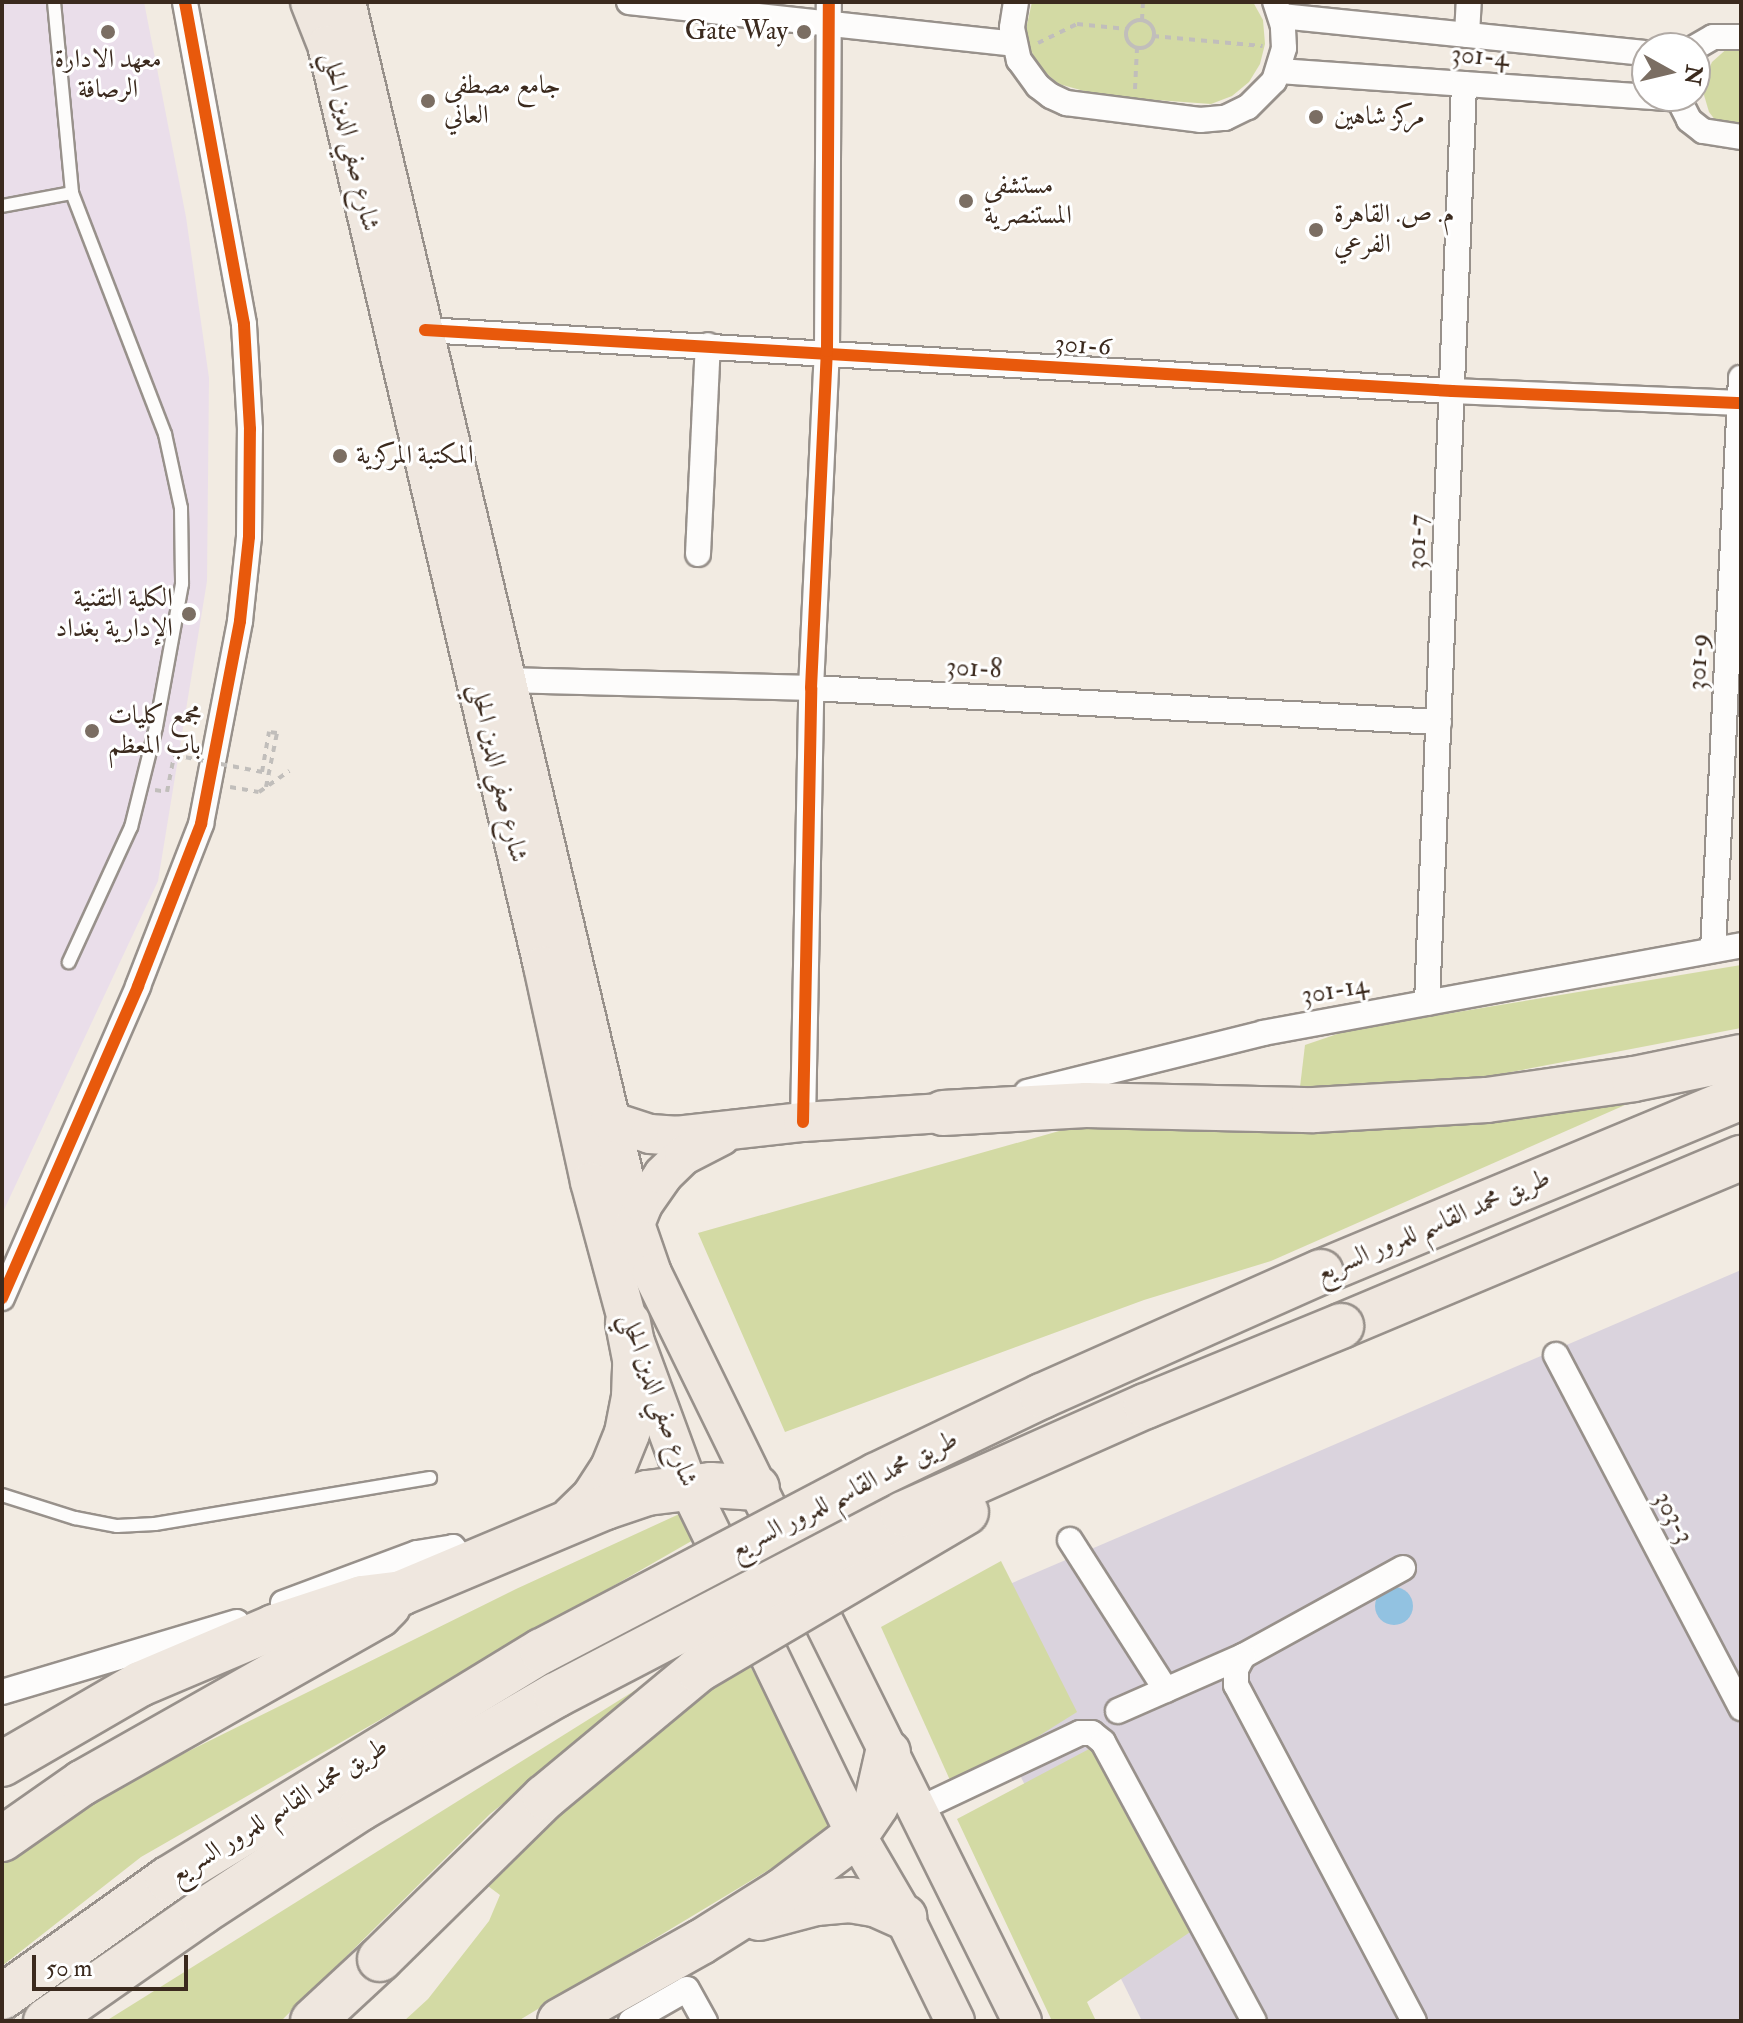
<!DOCTYPE html>
<meta charset="utf-8">
<style>
body{margin:0}
#map{position:relative;width:1743px;height:2023px;overflow:hidden;background:#f2ebe2;font-family:"IM FELL Double Pica",Amiri,serif}
div>[style]{position:absolute}
[style*='--x']{left:calc(var(--x)*1px);top:calc(var(--y)*1px);width:calc(var(--w)*1px);rotate:calc(var(--a)*1deg)}
.built>*{inset:0;background:#eadeea}
.industrial>*{inset:0;background:#dad3dd}
.green>*{inset:0;background:#d3daa4}
.water>*{inset:0;background:#92c2e1}
.round{border-radius:50%}
.path>*{height:4px;margin-top:-2px;transform-origin:0;background:repeating-linear-gradient(90deg,#c1bebb 0 6px,transparent 0 12px)}
.path>.ring{margin:-2px;padding:0;box-sizing:content-box;background:none;border:4px solid #c1bebb;border-radius:50%}
.roads{filter:drop-shadow(2px 0 #98918b) drop-shadow(-2px 0 #98918b) drop-shadow(0 2px #98918b) drop-shadow(0 -2px #98918b)}
.service>*{height:12px;margin:-6px;padding:0 6px;transform-origin:6px;border-radius:6px;background:#fdfcfb}
.minor>*{height:24px;margin:-12px;padding:0 12px;transform-origin:12px;border-radius:12px;background:#fdfcfb}
.primary>*{height:38px;margin:-19px;padding:0 19px;transform-origin:19px;border-radius:19px;background:#efe7df}
.motorway>*{height:44px;margin:-22px;padding:0 22px;transform-origin:22px;border-radius:22px;background:#efe7df}
.path-bridge>*{height:4px;margin-top:-2px;transform-origin:0;background:repeating-linear-gradient(90deg,#c1bebb 0 6px,transparent 0 12px)}
.bridges{filter:drop-shadow(2px 0 #98918b) drop-shadow(-2px 0 #98918b) drop-shadow(0 2px #98918b) drop-shadow(0 -2px #98918b)}
.motorway-bridge>*{height:44px;margin:-22px;padding:0 22px;transform-origin:22px;border-radius:22px;background:#efe7df}
.cycleway>*{height:12px;margin:-6px;padding:0 6px;transform-origin:6px;border-radius:6px;background:#e8590c}
.dots>*{width:22px;height:22px;translate:-50% -50%;box-sizing:border-box;border:4px solid #fff;border-radius:50%}
span{translate:-50% -50%;white-space:nowrap;text-align:center;line-height:1.15;-webkit-text-stroke:6px #fff;paint-order:stroke}
.poi-label{font-size:26px;color:#3b2a1e}
.right{translate:-100% -50%;text-align:right}
.left{translate:0 -50%;text-align:left}
.street-label{font-size:26px;color:#3b2a1e}
.frame{position:absolute;inset:0;border:4px solid #3b2a1e;pointer-events:none}
.north{position:absolute;left:1631px;top:32px;width:80px;height:80px;box-sizing:border-box;background:#fff;border:2px solid #b1aaa5;border-radius:50%;rotate:98deg;font-size:22px;font-weight:700;line-height:32px;text-align:center;color:#3b2a1e}
.north::after{content:'';display:block;margin:auto;width:28px;height:36px;background:#7b6e63;clip-path:polygon(50% 0,100% 100%,50% 72%,0 100%)}
.scale{position:absolute;left:32px;top:1955px;width:156px;height:36px;box-sizing:border-box;border:4px solid #3b2a1e;border-top:0;padding-left:10px;font-size:24px;line-height:28px;white-space:nowrap;color:#3b2a1e;-webkit-text-stroke:6px #fff;paint-order:stroke}
</style>
<div id="map">
<div class="built">
<div style="clip-path:polygon(2px 2px,144px 2px,186px 217px,209px 378px,207px 581px,158px 881px,2px 1214px)"></div>
</div>
<div class="industrial">
<div style="clip-path:polygon(1741px 1270px,1741px 2021px,1142px 2021px,940px 1614px)"></div>
</div>
<div class="green">
<div style="clip-path:polygon(1032px 2px,1253px 2px,1263px 20px,1265px 44px,1260px 64px,1249px 82px,1232px 96px,1211px 104px,1102px 96px,1059px 84px,1042px 70px,1031px 51px,1026px 29px)"></div>
<div style="clip-path:polygon(1730px 46px,1741px 47px,1741px 127px,1719px 125px,1709px 112px,1704px 95px,1705px 78px,1712px 62px)"></div>
<div style="clip-path:polygon(1741px 965px,1741px 1028px,1485px 1077px,1300px 1087px,1305px 1045px,1349px 1030px)"></div>
<div style="clip-path:polygon(1650px 1094px,1271px 1261px,1144px 1300px,785px 1432px,698px 1233px,1105px 1118px)"></div>
<div style="clip-path:polygon(688px 1510px,695px 1539px,141px 1857px,2px 1966px,2px 1864px,12px 1851px,90px 1800px,516px 1589px)"></div>
<div style="clip-path:polygon(1001px 1561px,1077px 1712px,954px 1789px,881px 1627px)"></div>
<div style="clip-path:polygon(749px 1664px,835px 1830px,518px 2021px,404px 2021px,428px 1999px,489px 1921px,500px 1895px,488px 1886px,616px 1761px,716px 1681px)"></div>
<div style="clip-path:polygon(650px 1681px,597px 1729px,490px 1814px,281px 2021px,106px 2021px)"></div>
<div style="clip-path:polygon(1091px 1748px,1199px 1926px,1087px 2002px,1096px 2021px,1052px 2021px,957px 1819px)"></div>
</div>
<div class="water">
<div class="round" style="left:1375px;top:1587px;width:38px;height:38px"></div>
</div>
<div class="path">
<div style="--x:1142;--y:20;--w:18;--a:-87"></div>
<div class="ring" style="left:1126px;top:20px;width:24px;height:24px"></div>
<div style="--x:1153;--y:36;--w:110;--a:5.2"></div>
<div style="--x:1038;--y:43;--w:43;--a:-26"></div>
<div style="--x:1077;--y:24;--w:50;--a:5.7"></div>
<div style="--x:1135;--y:89;--w:41;--a:-87.2"></div>
<div style="--x:262;--y:772;--w:41;--a:-80.1"></div>
<div style="--x:230;--y:787;--w:29;--a:10"></div>
<div style="--x:259;--y:792;--w:37;--a:-35"></div>
<div style="--x:266;--y:787;--w:55;--a:-78.5"></div>
<div style="--x:277;--y:733;--w:8;--a:-173"></div>
<div style="--x:155;--y:790;--w:12;--a:9"></div>
<div style="--x:167;--y:792;--w:38;--a:-79"></div>
</div>
<div class="roads">
<div class="service">
<div style="--x:54;--y:2;--w:192;--a:84.6"></div>
<div style="--x:72;--y:193;--w:258;--a:68.9"></div>
<div style="--x:165;--y:434;--w:76;--a:77.8"></div>
<div style="--x:181;--y:508;--w:76;--a:89.2"></div>
<div style="--x:182;--y:584;--w:145;--a:100.3"></div>
<div style="--x:156;--y:727;--w:103;--a:104"></div>
<div style="--x:131;--y:827;--w:149;--a:114.7"></div>
<div style="--x:2;--y:206;--w:71;--a:-10.5"></div>
<div style="--x:2;--y:1495;--w:77;--a:17.5"></div>
<div style="--x:75;--y:1518;--w:43;--a:10.8"></div>
<div style="--x:117;--y:1526;--w:38;--a:-3"></div>
<div style="--x:155;--y:1524;--w:279;--a:-9.5"></div>
</div>
<div class="minor">
<div style="--x:629;--y:2;--w:387;--a:6.2"></div>
<div style="--x:1016;--y:2;--w:26;--a:99"></div>
<div style="--x:1012;--y:28;--w:33;--a:78"></div>
<div style="--x:1019;--y:60;--w:32;--a:54"></div>
<div style="--x:1038;--y:86;--w:16;--a:38"></div>
<div style="--x:1051;--y:96;--w:17;--a:25"></div>
<div style="--x:1066;--y:103;--w:135;--a:7.2"></div>
<div style="--x:1200;--y:120;--w:25;--a:-5"></div>
<div style="--x:1225;--y:118;--w:25;--a:-26"></div>
<div style="--x:1248;--y:107;--w:37;--a:-45"></div>
<div style="--x:1274;--y:81;--w:34;--a:-73"></div>
<div style="--x:1284;--y:48;--w:22;--a:-93"></div>
<div style="--x:1283;--y:26;--w:25;--a:-108"></div>
<div style="--x:1281;--y:16;--w:368;--a:5.8"></div>
<div style="--x:1467;--y:35;--w:33;--a:-87"></div>
<div style="--x:1694;--y:48;--w:22;--a:-30"></div>
<div style="--x:1713;--y:37;--w:28;--a:0"></div>
<div style="--x:1279;--y:71;--w:400;--a:4"></div>
<div style="--x:1677;--y:96;--w:27;--a:63"></div>
<div style="--x:1689;--y:120;--w:18;--a:38"></div>
<div style="--x:1703;--y:131;--w:38;--a:9"></div>
<div style="--x:425;--y:330;--w:1029;--a:3.4"></div>
<div style="--x:1452;--y:391;--w:289;--a:2.4"></div>
<div style="--x:698;--y:554;--w:209;--a:-87.3"></div>
<div style="--x:507;--y:680;--w:304;--a:1.5"></div>
<div style="--x:811;--y:688;--w:629;--a:3.1"></div>
<div style="--x:1713;--y:950;--w:573;--a:-87.2"></div>
<div style="--x:1427;--y:1003;--w:920;--a:-87.69"></div>
<div style="--x:1027;--y:1092;--w:243;--a:-14"></div>
<div style="--x:1263;--y:1033;--w:486;--a:-10.4"></div>
<div style="--x:803;--y:1122;--w:434;--a:-88.9"></div>
<div style="--x:811;--y:688;--w:337;--a:-87.3"></div>
<div style="--x:827;--y:351;--w:349;--a:-89.7"></div>
<div style="--x:2;--y:1298;--w:340;--a:-66.4"></div>
<div style="--x:138;--y:986;--w:174;--a:-68.7"></div>
<div style="--x:201;--y:824;--w:207;--a:-79.1"></div>
<div style="--x:240;--y:621;--w:84;--a:-83.9"></div>
<div style="--x:249;--y:537;--w:108;--a:-89.5"></div>
<div style="--x:250;--y:429;--w:105;--a:-93.3"></div>
<div style="--x:244;--y:324;--w:327;--a:-100.4"></div>
<div style="--x:1556;--y:1355;--w:399;--a:62.3"></div>
<div style="--x:1070;--y:1540;--w:178;--a:57.4"></div>
<div style="--x:1403;--y:1568;--w:183;--a:151.2"></div>
<div style="--x:1243;--y:1656;--w:15;--a:118"></div>
<div style="--x:1236;--y:1669;--w:16;--a:90"></div>
<div style="--x:1236;--y:1685;--w:380;--a:62.1"></div>
<div style="--x:283;--y:1603;--w:143;--a:-20.5"></div>
<div style="--x:417;--y:1553;--w:36;--a:-9"></div>
<div style="--x:453;--y:1547;--w:21;--a:53"></div>
<div style="--x:2;--y:1692;--w:245;--a:-16.6"></div>
<div style="--x:1118;--y:1711;--w:137;--a:-23.7"></div>
<div style="--x:917;--y:1810;--w:180;--a:-25.3"></div>
<div style="--x:1080;--y:1733;--w:12;--a:0"></div>
<div style="--x:1092;--y:1733;--w:14;--a:39"></div>
<div style="--x:1103;--y:1742;--w:317;--a:61.6"></div>
<div style="--x:631;--y:2021;--w:64;--a:-29.7"></div>
<div style="--x:687;--y:1989;--w:37;--a:61"></div>
</div>
<div class="primary">
<div style="--x:310;--y:2;--w:46;--a:68.4"></div>
<div style="--x:327;--y:45;--w:946;--a:76.8"></div>
<div style="--x:543;--y:966;--w:221;--a:77.7"></div>
<div style="--x:590;--y:1182;--w:146;--a:74.9"></div>
<div style="--x:628;--y:1323;--w:174;--a:69.8"></div>
<div style="--x:688;--y:1486;--w:55;--a:63.9"></div>
<div style="--x:346;--y:2;--w:1256;--a:76.69"></div>
<div style="--x:635;--y:1224;--w:52;--a:70.9"></div>
<div style="--x:652;--y:1273;--w:259;--a:63.9"></div>
<div style="--x:610;--y:1121;--w:42;--a:18"></div>
<div style="--x:650;--y:1134;--w:26;--a:4"></div>
<div style="--x:676;--y:1136;--w:128;--a:-6.3"></div>
<div style="--x:803;--y:1122;--w:140;--a:-3.7"></div>
<div style="--x:631;--y:1234;--w:32;--a:-68"></div>
<div style="--x:643;--y:1204;--w:35;--a:-55"></div>
<div style="--x:663;--y:1175;--w:29;--a:-44"></div>
<div style="--x:684;--y:1155;--w:42;--a:-27.2"></div>
<div style="--x:820;--y:1614;--w:454;--a:63.6"></div>
<div style="--x:766;--y:1649;--w:207;--a:64.2"></div>
<div style="--x:856;--y:1835;--w:95;--a:59.7"></div>
<div style="--x:904;--y:1917;--w:116;--a:63.9"></div>
</div>
<div class="motorway">
<div style="--x:943;--y:1113;--w:143;--a:-3.2"></div>
<div style="--x:1086;--y:1105;--w:228;--a:1.3"></div>
<div style="--x:1314;--y:1110;--w:173;--a:-3.3"></div>
<div style="--x:1487;--y:1100;--w:148;--a:-8.1"></div>
<div style="--x:1634;--y:1079;--w:109;--a:-11.6"></div>
<div style="--x:1321;--y:1272;--w:455;--a:-22.6"></div>
<div style="--x:1341;--y:1326;--w:434;--a:-22.8"></div>
<div style="--x:573;--y:1518;--w:28;--a:-44"></div>
<div style="--x:593;--y:1499;--w:37;--a:-57"></div>
<div style="--x:613;--y:1468;--w:38;--a:-68"></div>
<div style="--x:627;--y:1433;--w:37;--a:-79"></div>
<div style="--x:634;--y:1397;--w:38;--a:-88"></div>
<div style="--x:635;--y:1359;--w:37;--a:-101"></div>
<div style="--x:2;--y:1764;--w:160;--a:-30.1"></div>
<div style="--x:140;--y:1684;--w:146;--a:-23"></div>
<div style="--x:274;--y:1627;--w:93;--a:-18.2"></div>
<div style="--x:362;--y:1598;--w:39;--a:-7"></div>
<div style="--x:401;--y:1593;--w:222;--a:-22.8"></div>
<div style="--x:606;--y:1507;--w:43;--a:-18.9"></div>
<div style="--x:647;--y:1493;--w:64;--a:-7.1"></div>
<div style="--x:711;--y:1485;--w:46;--a:3.7"></div>
<div style="--x:2;--y:1839;--w:98;--a:-35"></div>
<div style="--x:82;--y:1783;--w:341;--a:-29.5"></div>
<div style="--x:379;--y:1615;--w:13;--a:-45"></div>
<div style="--x:759;--y:1918;--w:59;--a:-14.7"></div>
<div style="--x:816;--y:1903;--w:34;--a:-5"></div>
<div style="--x:850;--y:1900;--w:27;--a:10"></div>
<div style="--x:877;--y:1905;--w:30;--a:24"></div>
<div style="--x:313;--y:2021;--w:91;--a:-42.8"></div>
<div style="--x:560;--y:2021;--w:162;--a:-29.3"></div>
<div style="--x:701;--y:1942;--w:96;--a:-32.2"></div>
<div style="--x:782;--y:1891;--w:93;--a:-37.1"></div>
<div style="--x:856;--y:1835;--w:36;--a:-56"></div>
<div style="--x:876;--y:1805;--w:54;--a:-77.2"></div>
</div>
</div>
<div class="path-bridge">
<div style="--x:174;--y:755;--w:90;--a:10.9"></div>
</div>
<div class="bridges">
<div class="motorway-bridge">
<div style="--x:380;--y:1959;--w:231;--a:-44.5"></div>
<div style="--x:545;--y:1797;--w:199;--a:-39.7"></div>
<div style="--x:698;--y:1670;--w:311;--a:-30.5"></div>
<div style="--x:2;--y:1997;--w:204;--a:-35.4"></div>
<div style="--x:168;--y:1879;--w:438;--a:-31.4"></div>
<div style="--x:542;--y:1651;--w:378;--a:-27.7"></div>
<div style="--x:877;--y:1475;--w:183;--a:-25.6"></div>
<div style="--x:1042;--y:1396;--w:305;--a:-24"></div>
<div style="--x:46;--y:2021;--w:190;--a:-34.9"></div>
<div style="--x:202;--y:1912;--w:190;--a:-33.2"></div>
<div style="--x:361;--y:1808;--w:225;--a:-30.1"></div>
<div style="--x:556;--y:1695;--w:391;--a:-27.5"></div>
<div style="--x:903;--y:1514;--w:266;--a:-24"></div>
<div style="--x:1146;--y:1406;--w:211;--a:-22.3"></div>
</div>
</div>
<div class="cycleway">
<div style="--x:425;--y:330;--w:1029;--a:3.4"></div>
<div style="--x:1452;--y:391;--w:289;--a:2.4"></div>
<div style="--x:803;--y:1122;--w:434;--a:-88.9"></div>
<div style="--x:811;--y:688;--w:337;--a:-87.3"></div>
<div style="--x:827;--y:351;--w:349;--a:-89.7"></div>
<div style="--x:2;--y:1298;--w:340;--a:-66.4"></div>
<div style="--x:138;--y:986;--w:174;--a:-68.7"></div>
<div style="--x:201;--y:824;--w:207;--a:-79.1"></div>
<div style="--x:240;--y:621;--w:84;--a:-83.9"></div>
<div style="--x:249;--y:537;--w:108;--a:-89.5"></div>
<div style="--x:250;--y:429;--w:105;--a:-93.3"></div>
<div style="--x:244;--y:324;--w:327;--a:-100.4"></div>
</div>
<div class="dots">
<div style="left:108px;top:32px;background:#7b6e63"></div>
<div style="left:804px;top:32px;background:#7b6e63"></div>
<div style="left:428px;top:101px;background:#7b6e63"></div>
<div style="left:1316px;top:117px;background:#7b6e63"></div>
<div style="left:966px;top:201px;background:#7b6e63"></div>
<div style="left:1316px;top:230px;background:#7b6e63"></div>
<div style="left:340px;top:456px;background:#7b6e63"></div>
<div style="left:189px;top:614px;background:#7b6e63"></div>
<div style="left:92px;top:731px;background:#7b6e63"></div>
</div>
<div class="poi-label">
<span class="right" style="left:788px;top:32px">Gate Way</span>
<span style="left:108px;top:75px">معهد الادارة<br>الرصافة</span>
<span class="left" style="left:444px;top:101px">جامع مصطفى<br>العاني</span>
<span class="left" style="left:1334px;top:117px">مركز شاهين</span>
<span class="left" style="left:984px;top:201px">مستشفى<br>المستنصرية</span>
<span class="left" style="left:1334px;top:230px">م. ص. القاهرة<br>الفرعي</span>
<span class="left" style="left:356px;top:456px">المكتبة المركزية</span>
<span class="right" style="left:173px;top:614px">الكلية التقنية<br>الإدارية بغداد</span>
<span class="left" style="left:108px;top:731px">مجمع كليات<br>باب المعظم</span>
</div>
<div class="street-label">
<span style="left:1480px;top:57px;rotate:4deg">301-4</span>
<span style="left:350px;top:142px;rotate:77deg">شارع صفي الدين الحلي</span>
<span style="left:1083px;top:346px;rotate:4deg">301-6</span>
<span style="left:1418px;top:542px;rotate:-88deg">301-7</span>
<span style="left:1699px;top:662px;rotate:-87deg">301-9</span>
<span style="left:974px;top:669px;rotate:3deg">301-8</span>
<span style="left:498px;top:773px;rotate:77deg">شارع صفي الدين الحلي</span>
<span style="left:1335px;top:991px;rotate:-10deg">301-14</span>
<span style="left:1433px;top:1226px;rotate:-23deg">طريق محمد القاسم للمرور السريع</span>
<span style="left:658px;top:1400px;rotate:70deg">شارع صفي الدين الحلي</span>
<span style="left:844px;top:1495px;rotate:-27deg">طريق محمد القاسم للمرور السريع</span>
<span style="left:1673px;top:1518px;rotate:62deg">303-3</span>
<span style="left:279px;top:1811px;rotate:-32deg">طريق محمد القاسم للمرور السريع</span>
</div>
<div class="frame"></div>
<div class="north">N</div>
<div class="scale">50 m</div>
</div>
